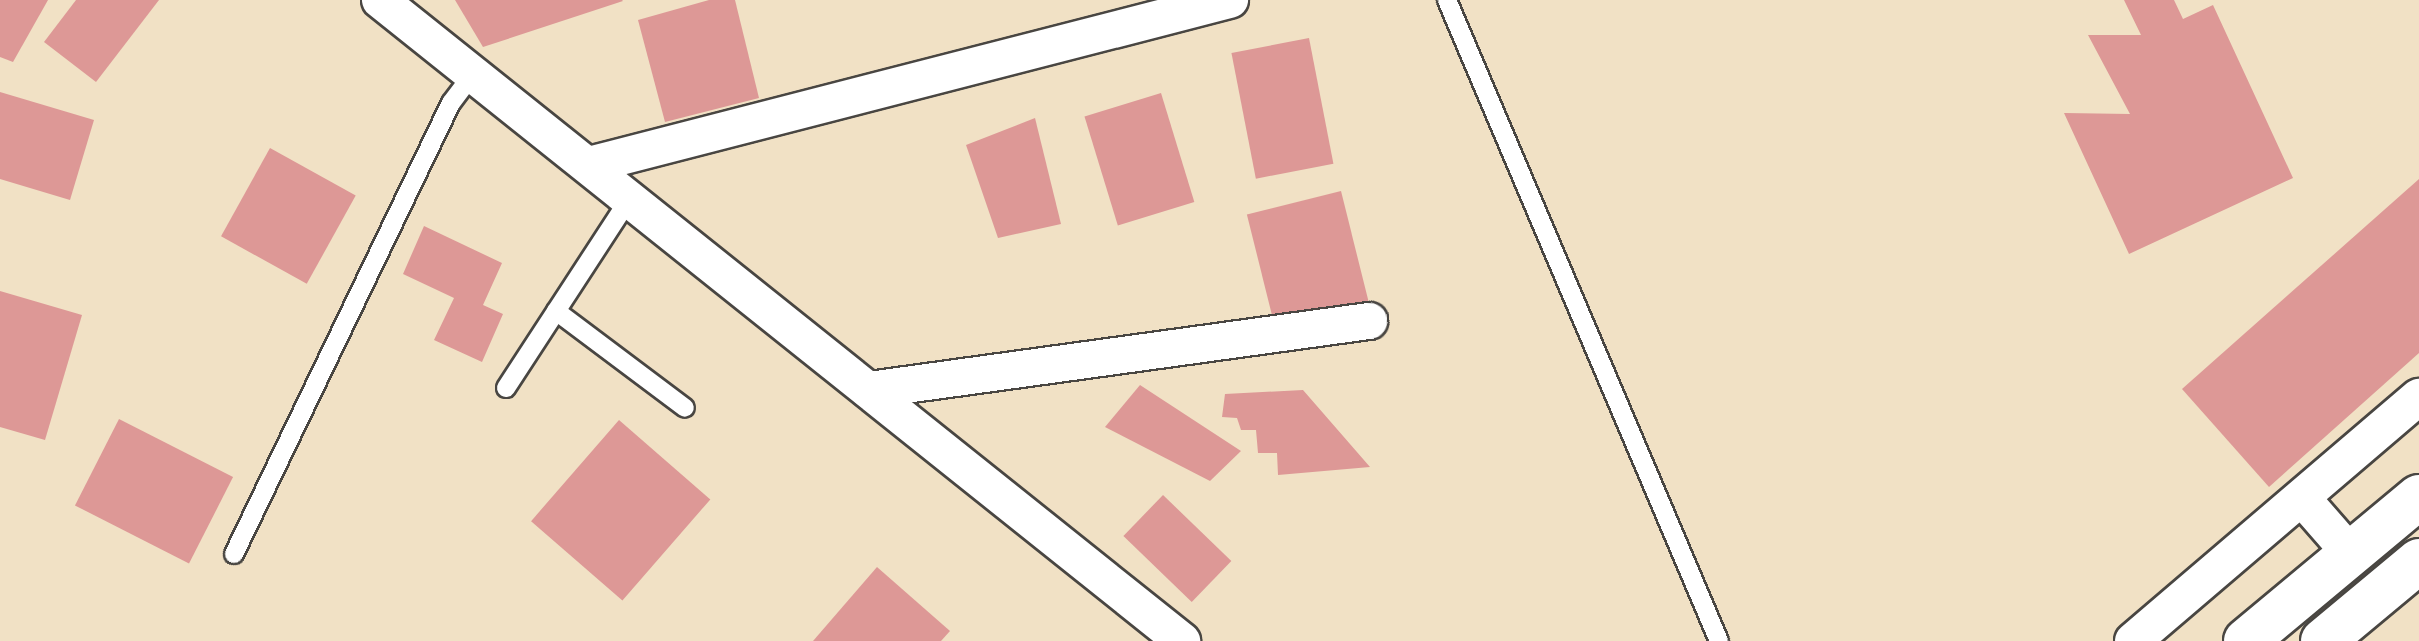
<!DOCTYPE html>
<style>
body{margin:0}
#map{position:relative;width:2419px;height:641px;overflow:hidden;background:#f1e1c5;font-family:Itim,sans-serif}
div>[style]{position:absolute}
[style*='--x']{left:calc(var(--x)*1px);top:calc(var(--y)*1px);width:calc(var(--w)*1px);rotate:calc(var(--a)*1deg)}
.building>*{inset:0;background:#dd9896;transform-origin:0 0}
.roads{filter:drop-shadow(2px 0 #494642) drop-shadow(-2px 0 #494642) drop-shadow(0 2px #494642) drop-shadow(0 -2px #494642)}
.lane>*{height:18px;margin:-9px;padding:0 9px;transform-origin:9px;border-radius:9px;background:#fff}
.street>*{height:36px;margin:-18px;padding:0 18px;transform-origin:18px;border-radius:18px;background:#fff}
.highway>*{height:44px;margin:-22px;padding:0 22px;transform-origin:22px;border-radius:22px;background:#fff}
span{translate:-50% -50%;white-space:nowrap;text-align:center;line-height:1.15;-webkit-text-stroke:6px #f7f3e8;paint-order:stroke}
</style>
<div id="map">
<div class="building">
<div style="clip-path:polygon(0 0,48px 0,13px 62px,0 57px)"></div>
<div style="clip-path:polygon(76px 0,159px 0,96px 82px,44px 42px)"></div>
<div style="clip-path:polygon(455px 0,622px 0,623px 1px,483px 47px)"></div>
<div style="clip-path:polygon(709px 0,735px 0,759px 98px,665px 122px,638px 20px)"></div>
<div style="clip-path:polygon(2124px 0,2174px 0,2183px 19px,2213px 5px,2293px 178px,2129px 254px,2064px 113px,2130px 114px,2088px 35px,2141px 35px)"></div>
<div style="left:1309px;top:38px;width:128px;height:79px;rotate:79deg"></div>
<div style="clip-path:polygon(0 92px,94px 120px,70px 200px,0 179px)"></div>
<div style="left:1161px;top:93px;width:114px;height:80px;rotate:73deg"></div>
<div style="clip-path:polygon(1035px 118px,1061px 224px,998px 238px,966px 145px)"></div>
<div style="left:270px;top:148px;width:98px;height:101px;rotate:29deg"></div>
<div style="clip-path:polygon(2419px 179px,2419px 353px,2269px 487px,2182px 389px)"></div>
<div style="left:1341px;top:191px;width:114px;height:97px;rotate:76deg"></div>
<div style="clip-path:polygon(424px 226px,502px 263px,483px 305px,503px 314px,482px 362px,434px 340px,454px 298px,403px 274px)"></div>
<div style="clip-path:polygon(0 291px,82px 315px,45px 440px,0 427px)"></div>
<div style="clip-path:polygon(1140px 385px,1241px 451px,1210px 481px,1105px 427px)"></div>
<div style="clip-path:polygon(1303px 390px,1370px 467px,1278px 475px,1277px 453px,1258px 453px,1256px 430px,1241px 430px,1237px 418px,1222px 417px,1225px 394px)"></div>
<div style="left:119px;top:419px;width:128px;height:97px;rotate:27deg"></div>
<div style="left:619px;top:420px;width:121px;height:134px;rotate:41deg"></div>
<div style="left:1163px;top:495px;width:95px;height:57px;rotate:44deg"></div>
<div style="clip-path:polygon(877px 567px,950px 631px,941px 641px,813px 641px)"></div>
</div>
<div class="roads">
<div class="lane">
<div style="--x:1447;--y:0;--w:696;--a:67.01"></div>
<div style="--x:556;--y:311;--w:161;--a:36.9"></div>
<div style="--x:506;--y:388;--w:227;--a:-56.9"></div>
<div style="--x:234;--y:554;--w:500;--a:-64.31"></div>
<div style="--x:451;--y:103;--w:35;--a:-53"></div>
</div>
<div class="street">
<div style="--x:380;--y:0;--w:1027;--a:38.63"></div>
<div style="--x:589;--y:165;--w:662;--a:-14.44"></div>
<div style="--x:869;--y:390;--w:505;--a:-7.86"></div>
<div style="--x:2302;--y:498;--w:73;--a:48.9"></div>
<div style="--x:2133;--y:641;--w:376;--a:-40.5"></div>
</div>
<div class="highway">
<div style="--x:2246;--y:641;--w:225;--a:-39.8"></div>
<div style="--x:2323;--y:641;--w:125;--a:-39.8"></div>
</div>
</div>
</div>
